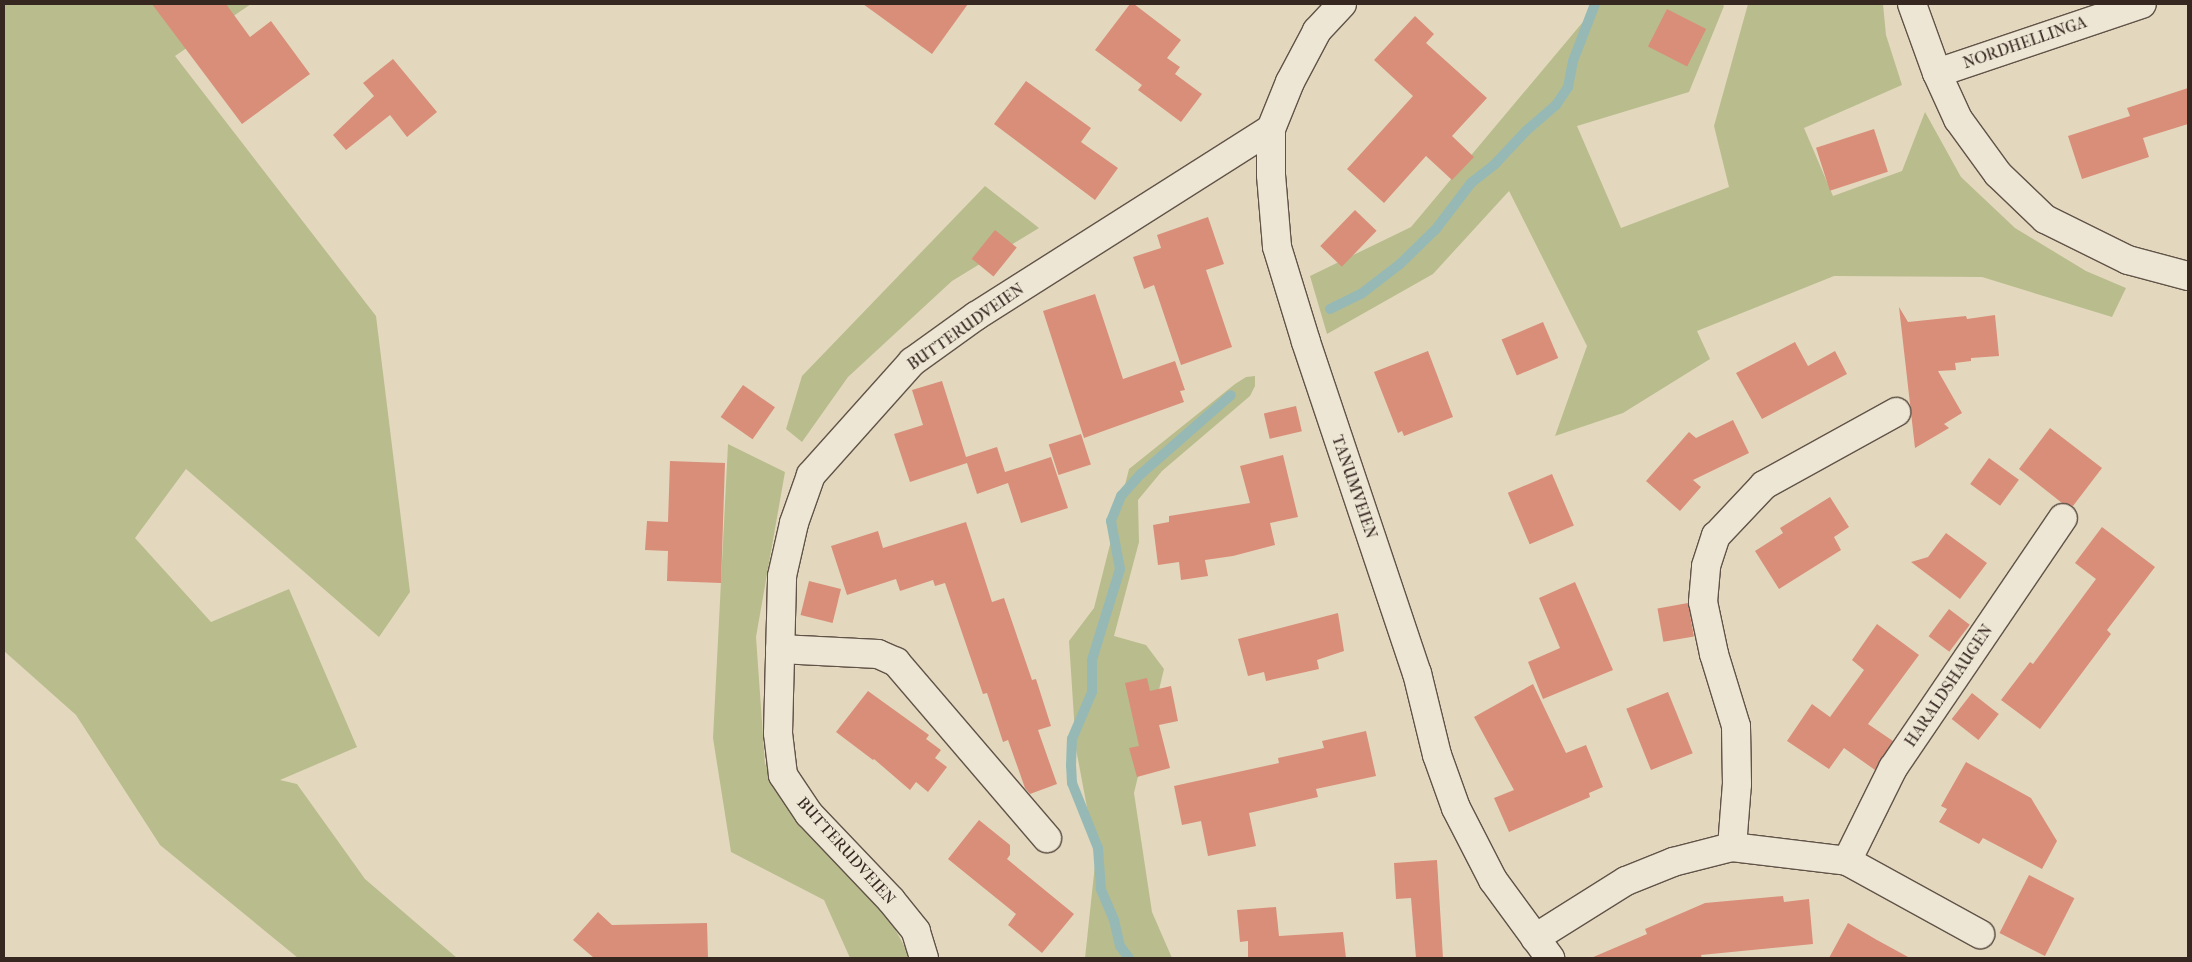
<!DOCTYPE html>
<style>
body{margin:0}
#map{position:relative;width:2192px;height:962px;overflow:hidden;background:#e3d8bd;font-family:"IM FELL French Canon",serif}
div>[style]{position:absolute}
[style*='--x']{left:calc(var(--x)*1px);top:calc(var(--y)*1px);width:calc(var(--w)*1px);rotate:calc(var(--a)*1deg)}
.green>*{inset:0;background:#b9bd8d}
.stream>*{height:10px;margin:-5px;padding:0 5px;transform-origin:5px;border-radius:5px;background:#96b9b6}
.building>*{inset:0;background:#d98e79;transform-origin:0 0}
.roads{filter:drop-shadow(1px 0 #615348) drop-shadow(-1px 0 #615348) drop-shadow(0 1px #615348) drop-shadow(0 -1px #615348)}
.minor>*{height:28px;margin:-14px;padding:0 14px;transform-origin:14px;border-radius:14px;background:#ede6d4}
span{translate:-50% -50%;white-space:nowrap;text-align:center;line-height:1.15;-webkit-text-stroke:4.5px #ede6d4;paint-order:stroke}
.street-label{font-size:16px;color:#362721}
.frame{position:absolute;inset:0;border:5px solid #362721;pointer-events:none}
</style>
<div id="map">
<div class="green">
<div style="clip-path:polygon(4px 4px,251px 4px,175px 56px,376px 316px,410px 592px,379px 637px,186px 469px,135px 538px,211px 622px,289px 589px,357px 747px,280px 780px,297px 784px,365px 879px,457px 958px,298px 958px,160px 845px,76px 715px,4px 651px)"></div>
<div style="clip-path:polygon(1598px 4px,1722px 4px,1724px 6px,1689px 92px,1577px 126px,1621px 228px,1729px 187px,1714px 126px,1748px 4px,1883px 4px,1886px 35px,1902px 85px,1804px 128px,1833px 196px,1902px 171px,1925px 112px,1961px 177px,2015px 228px,2086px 271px,2126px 288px,2112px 317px,1982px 277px,1834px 276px,1697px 331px,1710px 359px,1623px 413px,1555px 436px,1587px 346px,1509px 191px,1433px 274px,1327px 334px,1310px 276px,1411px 227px)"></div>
<div style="clip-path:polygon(985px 186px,1039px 228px,952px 281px,848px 377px,802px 442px,786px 429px,802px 376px)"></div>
<div style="clip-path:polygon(1255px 376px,1255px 386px,1250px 396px,1162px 471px,1138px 500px,1139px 542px,1114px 636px,1146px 645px,1164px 669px,1134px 793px,1152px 912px,1172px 958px,1085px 958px,1096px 855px,1076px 749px,1069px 641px,1094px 608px,1129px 469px,1235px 384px,1246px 377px)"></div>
<div style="clip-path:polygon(728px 444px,785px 472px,756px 637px,765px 764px,811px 829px,877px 896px,907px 951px,907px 958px,850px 958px,824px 900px,731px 852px,713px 738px)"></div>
</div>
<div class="stream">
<div style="--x:1330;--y:309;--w:34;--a:-26"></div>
<div style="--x:1361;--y:294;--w:49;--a:-37.6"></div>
<div style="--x:1400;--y:264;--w:50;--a:-44.2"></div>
<div style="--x:1436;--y:229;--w:58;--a:-52.7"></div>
<div style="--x:1471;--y:183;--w:31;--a:-38"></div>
<div style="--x:1495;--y:164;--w:45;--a:-46.8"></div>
<div style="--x:1526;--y:131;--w:40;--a:-41"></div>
<div style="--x:1556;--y:105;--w:22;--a:-56"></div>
<div style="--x:1568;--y:87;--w:26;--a:-79"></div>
<div style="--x:1573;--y:61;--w:61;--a:-68.9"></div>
<div style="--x:1129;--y:958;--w:15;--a:-127"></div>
<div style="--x:1120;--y:946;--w:27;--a:-103"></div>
<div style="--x:1114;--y:920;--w:34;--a:-113"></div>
<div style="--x:1101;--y:889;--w:41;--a:-94.2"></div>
<div style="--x:1098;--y:848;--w:70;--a:-111.8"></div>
<div style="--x:1072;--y:783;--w:17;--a:-93"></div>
<div style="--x:1071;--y:766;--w:27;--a:-88"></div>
<div style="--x:1072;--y:739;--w:51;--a:-66.9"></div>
<div style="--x:1092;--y:692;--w:32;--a:-90"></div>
<div style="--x:1092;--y:660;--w:95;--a:-72.9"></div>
<div style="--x:1120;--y:569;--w:49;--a:-100.6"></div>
<div style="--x:1111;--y:521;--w:27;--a:-68"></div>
<div style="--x:1121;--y:496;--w:31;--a:-48"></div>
<div style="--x:1142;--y:473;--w:118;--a:-41.2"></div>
</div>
<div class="building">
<div style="clip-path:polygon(152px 4px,226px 4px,250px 37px,271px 21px,310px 74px,242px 124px)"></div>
<div style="clip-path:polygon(863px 4px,968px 4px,932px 54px)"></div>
<div style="clip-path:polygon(1130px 4px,1134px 4px,1181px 40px,1167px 58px,1180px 67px,1175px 74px,1202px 94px,1181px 122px,1138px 90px,1142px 85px,1095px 50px)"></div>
<div style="left:1667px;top:9px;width:44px;height:42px;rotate:27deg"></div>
<div style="clip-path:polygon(1415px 16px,1434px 34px,1426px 43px,1487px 98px,1452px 136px,1474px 157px,1452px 180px,1426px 156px,1384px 203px,1347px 169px,1413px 96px,1374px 60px)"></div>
<div style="clip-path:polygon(393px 59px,437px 112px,407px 137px,390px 115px,346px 150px,333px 135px,374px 96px,363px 83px)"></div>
<div style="clip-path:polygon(1026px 81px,1091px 128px,1081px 142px,1118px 168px,1095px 200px,994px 124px)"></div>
<div style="clip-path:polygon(2188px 88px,2188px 124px,2143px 138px,2149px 157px,2082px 179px,2068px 136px,2130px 116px,2127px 108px)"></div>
<div style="left:1874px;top:129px;width:45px;height:61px;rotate:72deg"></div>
<div style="left:1355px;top:210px;width:30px;height:50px;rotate:44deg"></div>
<div style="clip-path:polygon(1208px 217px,1224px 264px,1206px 270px,1232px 347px,1181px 365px,1154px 285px,1144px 289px,1133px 257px,1161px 248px,1157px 235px)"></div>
<div style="left:995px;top:230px;width:28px;height:37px;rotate:39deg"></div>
<div style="clip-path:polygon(1095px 294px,1123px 379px,1175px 361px,1185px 390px,1180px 391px,1184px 402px,1084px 438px,1043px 311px)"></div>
<div style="clip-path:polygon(1899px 307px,1908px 322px,1966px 316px,1967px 319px,1995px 315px,1999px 356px,1971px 358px,1971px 361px,1955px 363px,1956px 370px,1938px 371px,1962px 413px,1944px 424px,1949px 428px,1915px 448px)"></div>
<div style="left:1543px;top:322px;width:39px;height:45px;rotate:67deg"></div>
<div style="clip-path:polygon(1795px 342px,1808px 366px,1835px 351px,1847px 374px,1762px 419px,1736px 373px)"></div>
<div style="clip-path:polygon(1428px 351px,1453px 417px,1404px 436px,1402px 431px,1398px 433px,1374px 372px)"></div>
<div style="clip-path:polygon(942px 381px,966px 457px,997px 447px,1005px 472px,1051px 457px,1068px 508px,1021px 523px,1008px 483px,977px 494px,967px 463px,910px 482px,894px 434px,923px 425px,912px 390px)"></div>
<div style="left:743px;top:385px;width:39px;height:39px;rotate:35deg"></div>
<div style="left:1296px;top:406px;width:26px;height:33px;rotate:77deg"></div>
<div style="clip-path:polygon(1733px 420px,1749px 453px,1693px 480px,1701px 487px,1680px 511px,1646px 481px,1689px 432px,1696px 438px)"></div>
<div style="clip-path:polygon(2050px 428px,2102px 468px,2073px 506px,2062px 503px,2019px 469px)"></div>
<div style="left:1081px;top:434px;width:32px;height:34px;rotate:72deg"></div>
<div style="clip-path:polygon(1283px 455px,1298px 517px,1270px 523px,1275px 545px,1233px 556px,1205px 560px,1208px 576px,1181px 580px,1179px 562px,1158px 565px,1153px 525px,1169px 522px,1169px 516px,1250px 503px,1240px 466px)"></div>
<div style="left:1989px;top:458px;width:37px;height:32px;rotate:36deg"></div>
<div style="clip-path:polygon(670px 461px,725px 463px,721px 583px,667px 581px,668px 551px,645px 550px,647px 521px,668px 522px)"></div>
<div style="left:1552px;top:474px;width:56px;height:48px;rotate:67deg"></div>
<div style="clip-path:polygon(1830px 497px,1849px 527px,1834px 537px,1841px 550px,1779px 589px,1755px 551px,1783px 533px,1780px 528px)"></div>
<div style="clip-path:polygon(966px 522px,992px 602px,1004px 598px,1032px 680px,1036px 679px,1051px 726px,1038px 730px,1057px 784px,1030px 794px,1025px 788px,1008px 740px,1003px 742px,987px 693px,983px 694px,945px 583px,935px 586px,933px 580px,900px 591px,896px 579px,847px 595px,831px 546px,878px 531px,883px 548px)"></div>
<div style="clip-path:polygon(2102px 527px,2155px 567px,2107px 630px,2111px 634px,2040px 729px,2001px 700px,2030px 662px,2033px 664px,2096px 579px,2075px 563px)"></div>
<div style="clip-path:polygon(1946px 533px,1987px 563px,1960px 599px,1911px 562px,1928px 557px)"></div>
<div style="left:809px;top:581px;width:33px;height:35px;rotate:14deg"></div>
<div style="clip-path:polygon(1575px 582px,1613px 670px,1543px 699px,1528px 662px,1560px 648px,1539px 598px)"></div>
<div style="left:1688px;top:603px;width:34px;height:31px;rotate:80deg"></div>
<div style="left:1949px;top:609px;width:26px;height:34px;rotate:37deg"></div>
<div style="clip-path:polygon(1338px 613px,1344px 651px,1317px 660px,1319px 669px,1266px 681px,1264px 672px,1248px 676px,1238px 639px)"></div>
<div style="clip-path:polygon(1877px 624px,1919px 655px,1868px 724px,1893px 741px,1875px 770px,1844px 748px,1829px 769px,1787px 741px,1812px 704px,1830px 717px,1864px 670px,1852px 660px)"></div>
<div style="clip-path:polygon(1147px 678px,1150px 691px,1171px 686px,1178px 721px,1159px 725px,1170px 768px,1137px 777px,1129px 748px,1139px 746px,1125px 683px)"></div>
<div style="clip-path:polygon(1533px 684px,1566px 753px,1586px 745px,1603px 787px,1589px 793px,1590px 797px,1509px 832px,1494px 798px,1514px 790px,1474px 717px)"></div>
<div style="clip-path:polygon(868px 691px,929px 735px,926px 739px,941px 750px,935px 758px,947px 767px,928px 792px,916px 782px,910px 790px,874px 759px,873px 760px,836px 732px)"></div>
<div style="left:1668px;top:692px;width:66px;height:45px;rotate:68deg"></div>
<div style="left:1972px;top:693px;width:34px;height:33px;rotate:38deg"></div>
<div style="clip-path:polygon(1366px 731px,1376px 776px,1316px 789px,1318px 797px,1249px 813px,1256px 846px,1208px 856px,1201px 821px,1182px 825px,1174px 786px,1279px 763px,1278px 758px,1324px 748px,1322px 741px)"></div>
<div style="clip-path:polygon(1966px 762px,2031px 798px,2057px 841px,2042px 869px,1983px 838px,1979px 844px,1939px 822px,1947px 809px,1941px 806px)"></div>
<div style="clip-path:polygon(979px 820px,1010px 845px,1010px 855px,1007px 859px,1074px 914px,1042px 953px,1008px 925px,1016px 914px,948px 859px)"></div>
<div style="clip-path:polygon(1437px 860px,1443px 958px,1416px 958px,1411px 898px,1396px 899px,1394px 863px)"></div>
<div style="left:2029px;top:875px;width:51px;height:65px;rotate:27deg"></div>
<div style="clip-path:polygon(1783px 896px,1784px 902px,1809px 899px,1813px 944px,1701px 955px,1702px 958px,1591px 958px,1647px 934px,1645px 929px,1705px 903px)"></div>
<div style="clip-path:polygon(1276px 907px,1279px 936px,1343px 932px,1346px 958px,1248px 958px,1248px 941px,1240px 942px,1237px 910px)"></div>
<div style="clip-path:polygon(598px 912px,612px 925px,707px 923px,708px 958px,594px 958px,573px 940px)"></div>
<div style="clip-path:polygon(1848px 923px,1877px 940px,1910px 958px,1829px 958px)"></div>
</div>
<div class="roads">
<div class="minor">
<div style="--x:1342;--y:4;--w:37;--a:133"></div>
<div style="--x:1317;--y:31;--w:58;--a:117.9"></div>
<div style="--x:1290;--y:82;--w:51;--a:112"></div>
<div style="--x:1271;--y:129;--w:46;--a:90"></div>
<div style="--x:1271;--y:175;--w:72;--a:85.2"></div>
<div style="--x:1277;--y:247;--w:99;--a:73"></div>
<div style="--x:1306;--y:342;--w:349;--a:71.5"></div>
<div style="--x:1417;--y:673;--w:84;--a:76.3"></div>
<div style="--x:1437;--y:755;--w:56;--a:70.3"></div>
<div style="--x:1456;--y:808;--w:81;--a:62.8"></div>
<div style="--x:1493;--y:880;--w:97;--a:53.8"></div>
<div style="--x:1912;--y:4;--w:73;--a:70.1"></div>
<div style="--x:1937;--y:73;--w:51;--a:65.5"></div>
<div style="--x:1958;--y:119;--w:68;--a:54"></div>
<div style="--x:1998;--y:174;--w:65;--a:43.8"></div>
<div style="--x:2045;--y:219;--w:93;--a:26.3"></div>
<div style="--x:2128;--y:260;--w:62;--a:14.9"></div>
<div style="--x:1937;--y:73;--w:216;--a:-18.6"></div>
<div style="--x:780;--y:649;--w:98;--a:2.9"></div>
<div style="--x:878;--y:654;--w:20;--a:24"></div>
<div style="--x:896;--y:662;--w:232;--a:49.4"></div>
<div style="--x:1732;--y:847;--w:63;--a:-85.5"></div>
<div style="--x:1737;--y:784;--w:58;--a:-91"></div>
<div style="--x:1736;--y:726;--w:75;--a:-107"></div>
<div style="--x:1714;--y:654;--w:53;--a:-101.9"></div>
<div style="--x:1703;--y:602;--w:36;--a:-85"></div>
<div style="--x:1706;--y:566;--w:32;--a:-72"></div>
<div style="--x:1716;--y:536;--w:70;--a:-46.7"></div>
<div style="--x:1764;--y:485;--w:151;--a:-28.9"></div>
<div style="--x:1847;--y:861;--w:104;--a:-63.7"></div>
<div style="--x:1893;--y:768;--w:302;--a:-55.8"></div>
<div style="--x:1535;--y:938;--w:107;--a:-32.1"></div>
<div style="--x:1626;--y:881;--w:51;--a:-22"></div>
<div style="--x:1673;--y:862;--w:61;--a:-14.3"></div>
<div style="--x:1732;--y:847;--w:116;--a:6.9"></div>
<div style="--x:1847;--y:861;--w:152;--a:28.8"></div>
<div style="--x:924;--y:958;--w:28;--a:-107"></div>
<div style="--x:916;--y:931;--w:40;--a:-129"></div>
<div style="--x:891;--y:900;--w:119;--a:-133.6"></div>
<div style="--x:809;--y:814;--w:47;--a:-123.7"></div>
<div style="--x:783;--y:775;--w:42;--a:-96.8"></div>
<div style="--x:778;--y:733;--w:157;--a:-88.5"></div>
<div style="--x:782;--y:576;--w:54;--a:-77.2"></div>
<div style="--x:794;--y:523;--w:51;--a:-70.5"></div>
<div style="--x:811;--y:475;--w:152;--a:-48.2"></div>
<div style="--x:912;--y:362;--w:79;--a:-35.7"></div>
<div style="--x:976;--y:316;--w:349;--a:-32.4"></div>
</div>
</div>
<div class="street-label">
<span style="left:2025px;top:43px;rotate:-19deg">NORDHELLINGA</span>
<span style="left:966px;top:327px;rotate:-35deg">BUTTERUDVEIEN</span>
<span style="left:1354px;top:487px;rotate:71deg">TANUMVEIEN</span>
<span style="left:1949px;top:686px;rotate:-56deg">HARALDSHAUGEN</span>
<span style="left:846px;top:851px;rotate:48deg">BUTTERUDVEIEN</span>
</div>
<div class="frame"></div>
</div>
